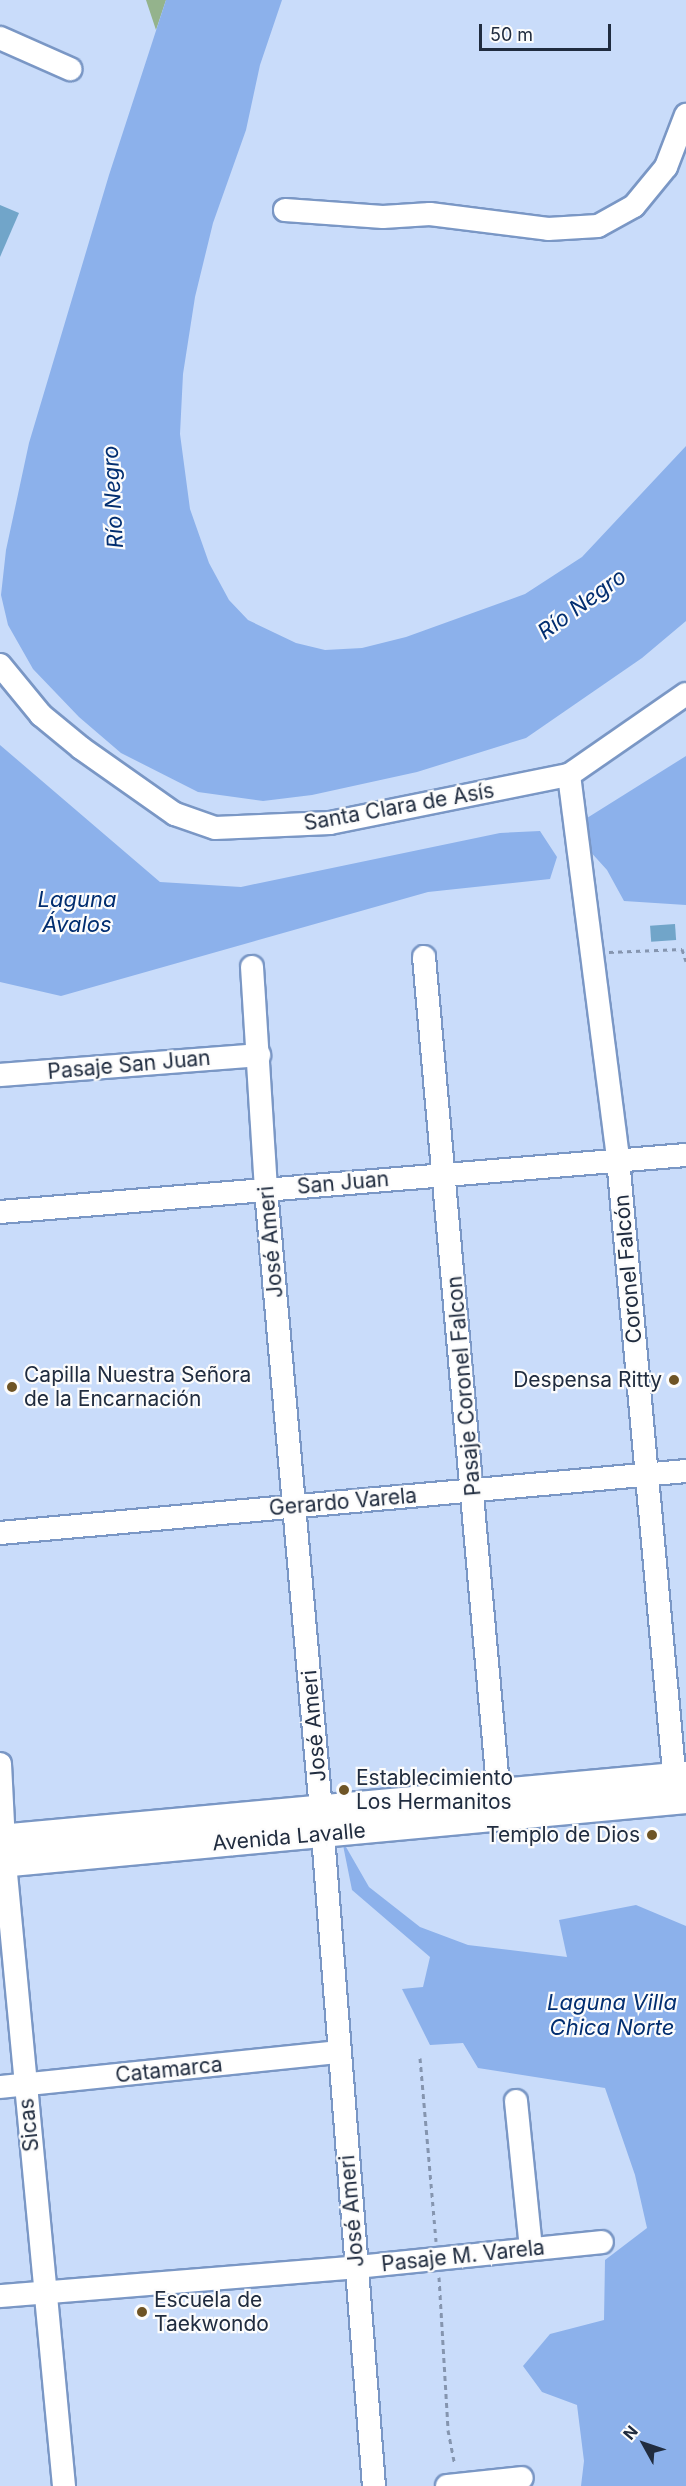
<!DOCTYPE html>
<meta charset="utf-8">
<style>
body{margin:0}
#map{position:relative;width:686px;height:2486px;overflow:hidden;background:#c9dcfa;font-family:Inter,sans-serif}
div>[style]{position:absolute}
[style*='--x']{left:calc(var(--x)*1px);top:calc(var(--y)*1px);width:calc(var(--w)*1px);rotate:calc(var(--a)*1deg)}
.green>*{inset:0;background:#94b38c}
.water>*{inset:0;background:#8cb1eb}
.building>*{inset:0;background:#71a5c9;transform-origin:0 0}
.path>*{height:3px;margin-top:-1.5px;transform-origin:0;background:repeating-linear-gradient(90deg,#8595af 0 4.5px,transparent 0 9px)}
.roads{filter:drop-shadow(2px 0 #7a97c5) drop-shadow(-2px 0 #7a97c5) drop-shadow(0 2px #7a97c5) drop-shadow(0 -2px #7a97c5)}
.minor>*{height:22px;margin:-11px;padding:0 11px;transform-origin:11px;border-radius:11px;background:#fff}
.major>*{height:28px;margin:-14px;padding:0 14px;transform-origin:14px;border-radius:14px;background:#fff}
.dots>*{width:16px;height:16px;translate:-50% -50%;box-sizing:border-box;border:3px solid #fcfcfc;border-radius:50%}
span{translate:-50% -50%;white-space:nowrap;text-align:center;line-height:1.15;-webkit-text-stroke:4.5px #fcfcfc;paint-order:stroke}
.street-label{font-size:21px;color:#202c3f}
.poi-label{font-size:21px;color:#202c3f}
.left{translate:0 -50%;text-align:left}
.right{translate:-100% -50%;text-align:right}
.water-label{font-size:22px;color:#022e70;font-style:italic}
.north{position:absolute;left:614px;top:2414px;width:60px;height:60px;-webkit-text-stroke:4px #fcfcfc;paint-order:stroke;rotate:310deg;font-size:16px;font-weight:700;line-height:24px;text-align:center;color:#202c3f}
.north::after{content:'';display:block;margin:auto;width:21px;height:27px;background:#202c3f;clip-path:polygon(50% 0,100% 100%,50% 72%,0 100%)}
.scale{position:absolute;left:479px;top:24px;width:132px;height:27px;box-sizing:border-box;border:3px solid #202c3f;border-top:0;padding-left:8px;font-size:18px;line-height:21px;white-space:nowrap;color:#202c3f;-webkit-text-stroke:4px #fcfcfc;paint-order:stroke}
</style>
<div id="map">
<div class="green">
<div style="clip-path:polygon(146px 0,166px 0,156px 30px)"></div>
</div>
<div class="water">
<div style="clip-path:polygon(166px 0,282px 0,260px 65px,246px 130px,213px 223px,195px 297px,183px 374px,180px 434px,190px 509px,209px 563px,229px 600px,248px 620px,296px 643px,325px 650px,362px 648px,406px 637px,525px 594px,582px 557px,686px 446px,686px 621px,642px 658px,526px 738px,417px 772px,312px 795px,263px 801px,198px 792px,121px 753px,79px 717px,33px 669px,8px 625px,1px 595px,6px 550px,29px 443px,109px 175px)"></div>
<div style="clip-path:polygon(0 745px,160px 882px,241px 887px,500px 833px,540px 831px,557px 857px,550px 879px,428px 892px,61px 996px,0 982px)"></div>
<div style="clip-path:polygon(686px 756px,686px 905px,624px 901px,607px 870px,588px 849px,587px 818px)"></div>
<div style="clip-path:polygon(342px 1840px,369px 1887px,420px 1927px,468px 1945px,567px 1957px,559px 1920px,636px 1905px,686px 1926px,686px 2486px,581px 2486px,584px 2461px,577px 2405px,542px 2392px,523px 2366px,550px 2334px,604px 2320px,605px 2260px,647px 2228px,635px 2175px,605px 2088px,478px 2068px,463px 2043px,430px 2045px,402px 1989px,423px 1987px,430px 1957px,352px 1890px)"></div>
</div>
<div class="building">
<div style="clip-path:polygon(0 205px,19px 213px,0 257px)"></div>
<div style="left:675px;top:924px;width:16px;height:25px;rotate:86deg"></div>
</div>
<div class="path">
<div style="--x:609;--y:952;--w:73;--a:-2.4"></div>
<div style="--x:682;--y:949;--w:13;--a:72"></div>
<div style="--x:420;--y:2058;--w:184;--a:85"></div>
<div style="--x:439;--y:2277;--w:153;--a:86.6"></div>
<div style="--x:448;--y:2430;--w:36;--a:79"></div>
</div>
<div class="roads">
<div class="minor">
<div style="--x:0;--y:38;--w:77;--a:23.9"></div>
<div style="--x:285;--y:210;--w:98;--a:4.1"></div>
<div style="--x:383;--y:217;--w:47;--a:-3.7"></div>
<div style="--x:430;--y:214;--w:119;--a:7.2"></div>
<div style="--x:548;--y:229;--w:50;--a:-3.4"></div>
<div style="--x:598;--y:226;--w:41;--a:-29.1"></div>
<div style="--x:634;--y:206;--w:50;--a:-50.6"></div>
<div style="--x:666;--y:167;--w:56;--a:-69"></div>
<div style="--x:0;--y:665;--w:65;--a:50.6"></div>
<div style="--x:41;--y:715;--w:52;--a:39.5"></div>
<div style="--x:81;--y:748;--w:115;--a:35.1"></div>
<div style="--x:175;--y:814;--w:42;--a:19.3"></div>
<div style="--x:215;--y:828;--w:115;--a:-2.5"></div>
<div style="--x:330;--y:823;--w:244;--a:-11.4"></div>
<div style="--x:569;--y:775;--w:142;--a:-34.7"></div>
<div style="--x:569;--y:775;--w:387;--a:82.7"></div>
<div style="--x:618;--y:1159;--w:638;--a:84.78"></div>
<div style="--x:424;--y:957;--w:855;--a:84.9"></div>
<div style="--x:252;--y:967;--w:223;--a:86.4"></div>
<div style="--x:266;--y:1190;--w:622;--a:84.93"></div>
<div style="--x:321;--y:1810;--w:678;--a:85.52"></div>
<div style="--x:0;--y:1075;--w:260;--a:-4.4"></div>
<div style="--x:0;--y:1212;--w:688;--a:-4.75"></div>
<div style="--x:0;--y:1533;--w:689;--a:-5.16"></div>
<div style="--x:0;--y:1764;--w:99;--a:87.1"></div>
<div style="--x:5;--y:1863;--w:626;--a:84.59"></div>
<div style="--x:0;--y:2087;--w:340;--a:-5.9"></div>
<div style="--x:516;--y:2101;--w:148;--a:84.2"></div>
<div style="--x:0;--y:2296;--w:358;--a:-4.6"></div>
<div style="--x:357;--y:2267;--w:246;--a:-5.8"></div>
<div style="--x:447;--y:2486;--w:75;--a:-6.1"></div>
</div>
<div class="major">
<div style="--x:0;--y:1839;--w:689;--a:-5.25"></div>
<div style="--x:0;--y:1863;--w:689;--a:-5.33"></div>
</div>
</div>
<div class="dots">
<div style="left:674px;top:1380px;background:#6e5425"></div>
<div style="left:12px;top:1387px;background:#6e5425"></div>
<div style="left:344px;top:1790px;background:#6e5425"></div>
<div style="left:652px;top:1835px;background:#6e5425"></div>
<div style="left:142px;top:2312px;background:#6e5425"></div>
</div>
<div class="street-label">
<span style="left:399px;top:807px;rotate:-10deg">Santa Clara de Asís</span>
<span style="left:129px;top:1065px;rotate:-5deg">Pasaje San Juan</span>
<span style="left:343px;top:1183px;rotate:-5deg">San Juan</span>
<span style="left:271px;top:1242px;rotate:-95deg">José Ameri</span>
<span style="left:628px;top:1269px;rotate:-95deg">Coronel Falcón</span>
<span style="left:464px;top:1386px;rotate:-95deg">Pasaje Coronel Falcon</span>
<span style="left:343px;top:1502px;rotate:-5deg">Gerardo Varela</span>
<span style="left:314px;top:1726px;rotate:-95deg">José Ameri</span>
<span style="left:289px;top:1837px;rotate:-5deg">Avenida Lavalle</span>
<span style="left:169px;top:2070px;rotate:-6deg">Catamarca</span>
<span style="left:29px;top:2125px;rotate:-96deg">Sicas</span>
<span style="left:352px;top:2211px;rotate:-95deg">José Ameri</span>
<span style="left:463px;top:2256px;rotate:-6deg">Pasaje M. Varela</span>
</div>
<div class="poi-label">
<span class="left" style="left:24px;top:1387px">Capilla Nuestra Señora<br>de la Encarnación</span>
<span class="right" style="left:662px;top:1380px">Despensa Ritty</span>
<span class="left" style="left:356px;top:1790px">Establecimiento<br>Los Hermanitos</span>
<span class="right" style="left:640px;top:1835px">Templo de Dios</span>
<span class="left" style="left:154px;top:2312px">Escuela de<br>Taekwondo</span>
</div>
<div class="water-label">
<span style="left:113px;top:497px;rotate:-93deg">Río Negro</span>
<span style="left:582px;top:604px;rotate:-36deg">Río Negro</span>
<span style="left:77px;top:912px">Laguna<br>Ávalos</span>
<span style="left:612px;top:2015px">Laguna Villa<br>Chica Norte</span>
</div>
<div class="north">N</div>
<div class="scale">50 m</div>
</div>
